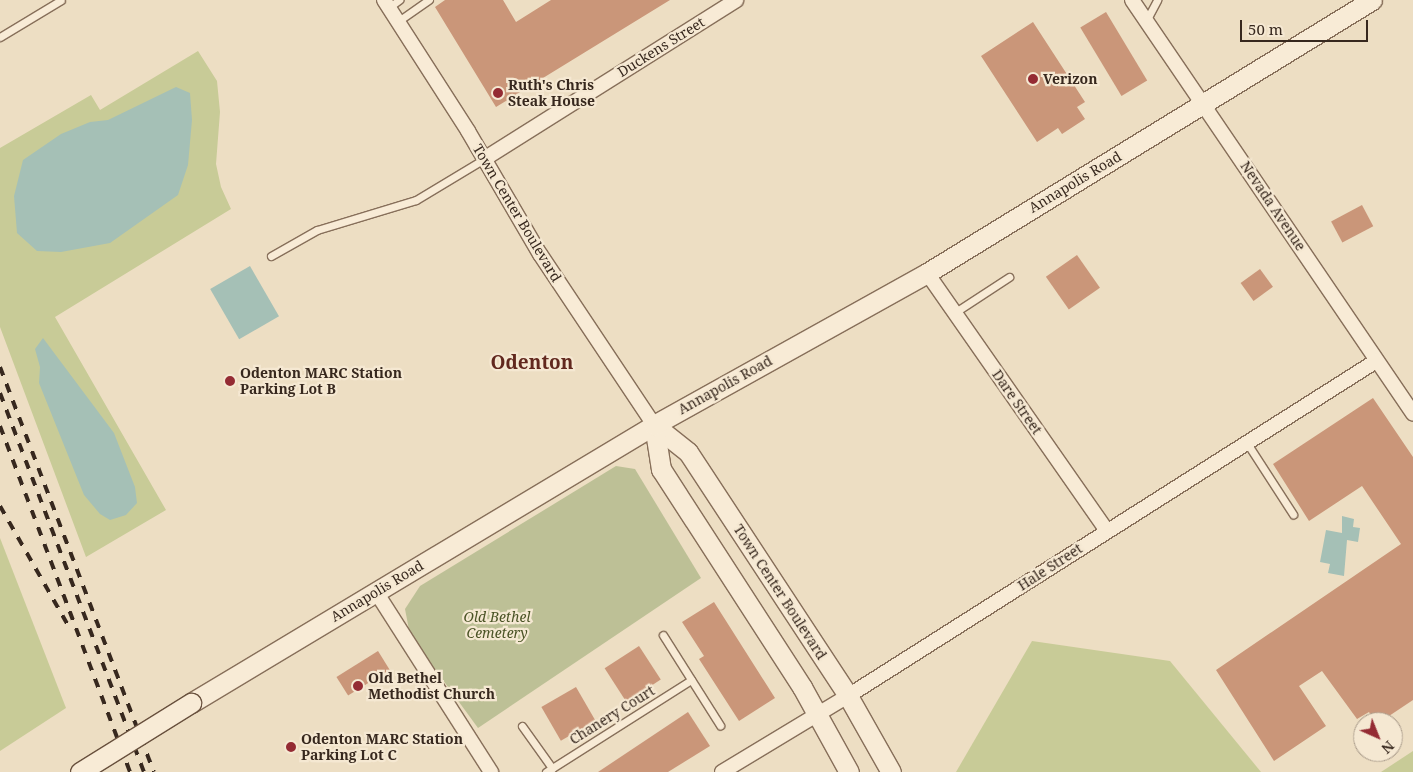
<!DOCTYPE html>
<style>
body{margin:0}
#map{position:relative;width:1413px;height:772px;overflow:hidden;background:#eddec3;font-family:"Noto Serif",serif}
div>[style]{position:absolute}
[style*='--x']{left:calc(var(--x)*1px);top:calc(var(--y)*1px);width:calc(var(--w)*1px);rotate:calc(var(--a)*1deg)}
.green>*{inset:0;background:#c8cb97}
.cemetery>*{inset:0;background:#bdc096}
.water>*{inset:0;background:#a5c0b6;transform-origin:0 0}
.building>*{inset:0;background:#ca9679;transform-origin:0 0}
.roads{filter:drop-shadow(1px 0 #876f5a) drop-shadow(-1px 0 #876f5a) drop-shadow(0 1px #876f5a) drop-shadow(0 -1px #876f5a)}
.lane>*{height:7px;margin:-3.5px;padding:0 3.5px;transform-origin:3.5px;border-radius:3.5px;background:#f8ebd6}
.street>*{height:14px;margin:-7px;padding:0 7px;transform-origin:7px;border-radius:7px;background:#f8ebd6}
.secondary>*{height:19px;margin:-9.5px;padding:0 9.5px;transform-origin:9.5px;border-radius:9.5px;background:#f8ebd6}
.rail>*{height:4px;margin-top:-2px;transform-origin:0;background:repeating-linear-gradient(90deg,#37281e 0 9px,transparent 0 18px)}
.bridges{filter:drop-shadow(1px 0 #68503d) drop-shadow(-1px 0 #68503d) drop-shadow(0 1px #68503d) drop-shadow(0 -1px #68503d)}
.secondary-bridge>*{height:19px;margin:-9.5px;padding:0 9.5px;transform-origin:9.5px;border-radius:9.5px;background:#f8ebd6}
.dots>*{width:14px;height:14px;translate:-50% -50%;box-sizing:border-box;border:2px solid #f5e8d2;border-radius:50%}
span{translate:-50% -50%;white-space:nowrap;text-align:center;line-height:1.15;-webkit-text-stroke:4.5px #f5e8d2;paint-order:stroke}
.street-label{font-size:14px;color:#37281e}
.poi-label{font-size:14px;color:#37281e;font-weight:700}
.left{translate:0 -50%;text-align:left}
.park-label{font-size:14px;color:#4a5325;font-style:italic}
.district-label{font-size:19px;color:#62281e;font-weight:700}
.north{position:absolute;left:1353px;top:712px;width:50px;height:50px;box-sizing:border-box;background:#f5e8d2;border:1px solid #a99b8a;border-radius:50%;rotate:136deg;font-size:14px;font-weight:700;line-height:20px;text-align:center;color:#37281e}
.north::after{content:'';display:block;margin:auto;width:18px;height:22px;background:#942b33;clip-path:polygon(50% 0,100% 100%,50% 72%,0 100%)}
.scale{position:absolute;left:1240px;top:20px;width:128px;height:22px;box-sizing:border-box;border:2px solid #37281e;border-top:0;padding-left:6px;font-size:15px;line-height:18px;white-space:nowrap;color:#37281e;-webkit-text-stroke:4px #f5e8d2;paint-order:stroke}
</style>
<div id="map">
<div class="green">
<div style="clip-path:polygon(198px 51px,217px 81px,220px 112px,216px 164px,221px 187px,231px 209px,55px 317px,166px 510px,86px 557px,0 327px,0 148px,91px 95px,100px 110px)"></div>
<div style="clip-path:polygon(0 538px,66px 708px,0 751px)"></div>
<div style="clip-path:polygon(1032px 641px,1170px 661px,1261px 772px,956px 772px)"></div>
<div style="clip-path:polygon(1413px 751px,1413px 772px,1381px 772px)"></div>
</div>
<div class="cemetery">
<div style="clip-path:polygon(616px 466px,635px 469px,701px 578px,478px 728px,410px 635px,405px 609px,420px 586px)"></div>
</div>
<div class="water">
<div style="clip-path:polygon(176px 87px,190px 93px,192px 120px,188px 165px,178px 195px,110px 243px,61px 252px,37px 251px,17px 233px,14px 196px,23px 160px,61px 134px,90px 122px,108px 120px)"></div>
<div style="left:250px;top:266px;width:58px;height:46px;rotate:60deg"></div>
<div style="clip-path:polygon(43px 338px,114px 433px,135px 487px,137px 503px,126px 515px,110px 520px,100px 514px,84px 495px,39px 383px,40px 367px,35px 349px)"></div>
<div style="clip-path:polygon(1342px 516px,1354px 519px,1353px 527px,1360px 528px,1358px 542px,1347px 540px,1344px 576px,1328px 573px,1330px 564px,1320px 562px,1326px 530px,1342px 533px)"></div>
</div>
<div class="building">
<div style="clip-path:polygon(445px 0,503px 0,516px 22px,551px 0,670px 0,496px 107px,435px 7px)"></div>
<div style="left:1106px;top:12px;width:80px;height:30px;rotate:59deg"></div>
<div style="clip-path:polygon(1033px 22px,1085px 102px,1077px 107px,1085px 119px,1062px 134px,1058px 128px,1037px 142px,981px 56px)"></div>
<div style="left:1362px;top:205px;width:24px;height:35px;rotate:62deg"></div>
<div style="left:1077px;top:255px;width:40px;height:38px;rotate:55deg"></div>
<div style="left:1260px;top:269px;width:22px;height:24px;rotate:54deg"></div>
<div style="clip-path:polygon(1373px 398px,1413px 457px,1413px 700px,1380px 722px,1375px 722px,1369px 712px,1357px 719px,1322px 671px,1299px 686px,1326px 726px,1274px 761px,1216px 670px,1401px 544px,1362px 486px,1309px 521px,1273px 464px)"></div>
<div style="clip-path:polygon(714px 602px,775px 698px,739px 721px,699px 659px,704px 656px,682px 622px)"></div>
<div style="left:639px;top:646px;width:40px;height:41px;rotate:57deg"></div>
<div style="left:378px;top:651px;width:22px;height:49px;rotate:58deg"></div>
<div style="left:576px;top:687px;width:39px;height:40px;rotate:60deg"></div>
<div style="clip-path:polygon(688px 712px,710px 746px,668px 772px,598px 772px)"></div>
</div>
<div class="roads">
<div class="lane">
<div style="--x:388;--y:8;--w:14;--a:-36"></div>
<div style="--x:1146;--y:21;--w:24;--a:-62"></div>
<div style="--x:397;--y:22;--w:39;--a:-35"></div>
<div style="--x:0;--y:37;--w:71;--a:-31.2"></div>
<div style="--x:271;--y:256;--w:53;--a:-29.5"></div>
<div style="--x:317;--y:230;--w:103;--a:-16.9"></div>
<div style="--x:416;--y:200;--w:79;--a:-31.1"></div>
<div style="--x:954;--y:313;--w:66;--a:-33.2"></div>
<div style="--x:1247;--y:443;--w:85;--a:57.1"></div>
<div style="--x:663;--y:635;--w:107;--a:57.7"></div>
<div style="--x:522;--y:726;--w:52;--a:54.5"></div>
<div style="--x:546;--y:772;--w:172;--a:-32.4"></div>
</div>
<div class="street">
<div style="--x:384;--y:0;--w:156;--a:57.3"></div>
<div style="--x:468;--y:131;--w:143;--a:59.7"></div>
<div style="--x:540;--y:254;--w:206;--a:56.3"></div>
<div style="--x:1132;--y:0;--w:500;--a:55.8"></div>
<div style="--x:484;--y:159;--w:298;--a:-32.2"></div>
<div style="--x:927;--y:273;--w:315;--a:55.1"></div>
<div style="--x:376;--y:592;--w:214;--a:57.4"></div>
<div style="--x:722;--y:772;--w:147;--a:-31.1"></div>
<div style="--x:848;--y:696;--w:625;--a:-32.39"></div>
</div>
<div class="secondary">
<div style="--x:654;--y:425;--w:43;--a:38.5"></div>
<div style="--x:688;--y:452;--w:292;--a:56.7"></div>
<div style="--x:848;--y:696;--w:87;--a:60.5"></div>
<div style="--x:654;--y:425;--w:45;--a:81"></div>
<div style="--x:661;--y:469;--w:260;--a:57.1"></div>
<div style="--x:802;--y:687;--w:97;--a:61.1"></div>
<div style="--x:191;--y:703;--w:540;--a:-30.98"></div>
<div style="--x:654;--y:425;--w:312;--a:-29.1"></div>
<div style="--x:927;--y:273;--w:522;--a:-31.53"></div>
</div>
</div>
<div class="rail">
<div style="--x:0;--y:367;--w:433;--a:69.2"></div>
<div style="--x:0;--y:393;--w:405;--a:69.2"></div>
<div style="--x:0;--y:426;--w:370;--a:69.4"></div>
<div style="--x:0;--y:506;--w:137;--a:60.3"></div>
</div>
<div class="bridges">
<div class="secondary-bridge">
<div style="--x:80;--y:772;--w:131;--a:-31.9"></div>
</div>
</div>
<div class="dots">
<div style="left:1033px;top:79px;background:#942b33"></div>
<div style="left:498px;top:93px;background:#942b33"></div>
<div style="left:230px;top:381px;background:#942b33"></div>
<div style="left:358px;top:686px;background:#942b33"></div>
<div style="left:291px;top:747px;background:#942b33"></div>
</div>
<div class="street-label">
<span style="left:661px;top:47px;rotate:-32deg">Duckens Street</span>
<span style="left:1075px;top:182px;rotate:-31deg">Annapolis Road</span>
<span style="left:1273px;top:206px;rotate:56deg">Nevada Avenue</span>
<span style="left:517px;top:213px;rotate:59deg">Town Center Boulevard</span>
<span style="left:725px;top:385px;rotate:-29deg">Annapolis Road</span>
<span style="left:1017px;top:402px;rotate:55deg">Dare Street</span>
<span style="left:1050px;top:567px;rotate:-33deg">Hale Street</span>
<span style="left:377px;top:591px;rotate:-31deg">Annapolis Road</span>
<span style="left:780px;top:592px;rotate:57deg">Town Center Boulevard</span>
<span style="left:612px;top:715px;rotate:-32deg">Chanery Court</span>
</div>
<div class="poi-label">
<span class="left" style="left:1043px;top:79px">Verizon</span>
<span class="left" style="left:508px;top:93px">Ruth's Chris<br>Steak House</span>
<span class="left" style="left:240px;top:381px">Odenton MARC Station<br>Parking Lot B</span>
<span class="left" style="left:368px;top:686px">Old Bethel<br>Methodist Church</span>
<span class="left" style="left:301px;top:747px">Odenton MARC Station<br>Parking Lot C</span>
</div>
<div class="park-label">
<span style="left:497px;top:625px">Old Bethel<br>Cemetery</span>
</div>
<div class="district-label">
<span style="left:532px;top:363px">Odenton</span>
</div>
<div class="north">N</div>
<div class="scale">50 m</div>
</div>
